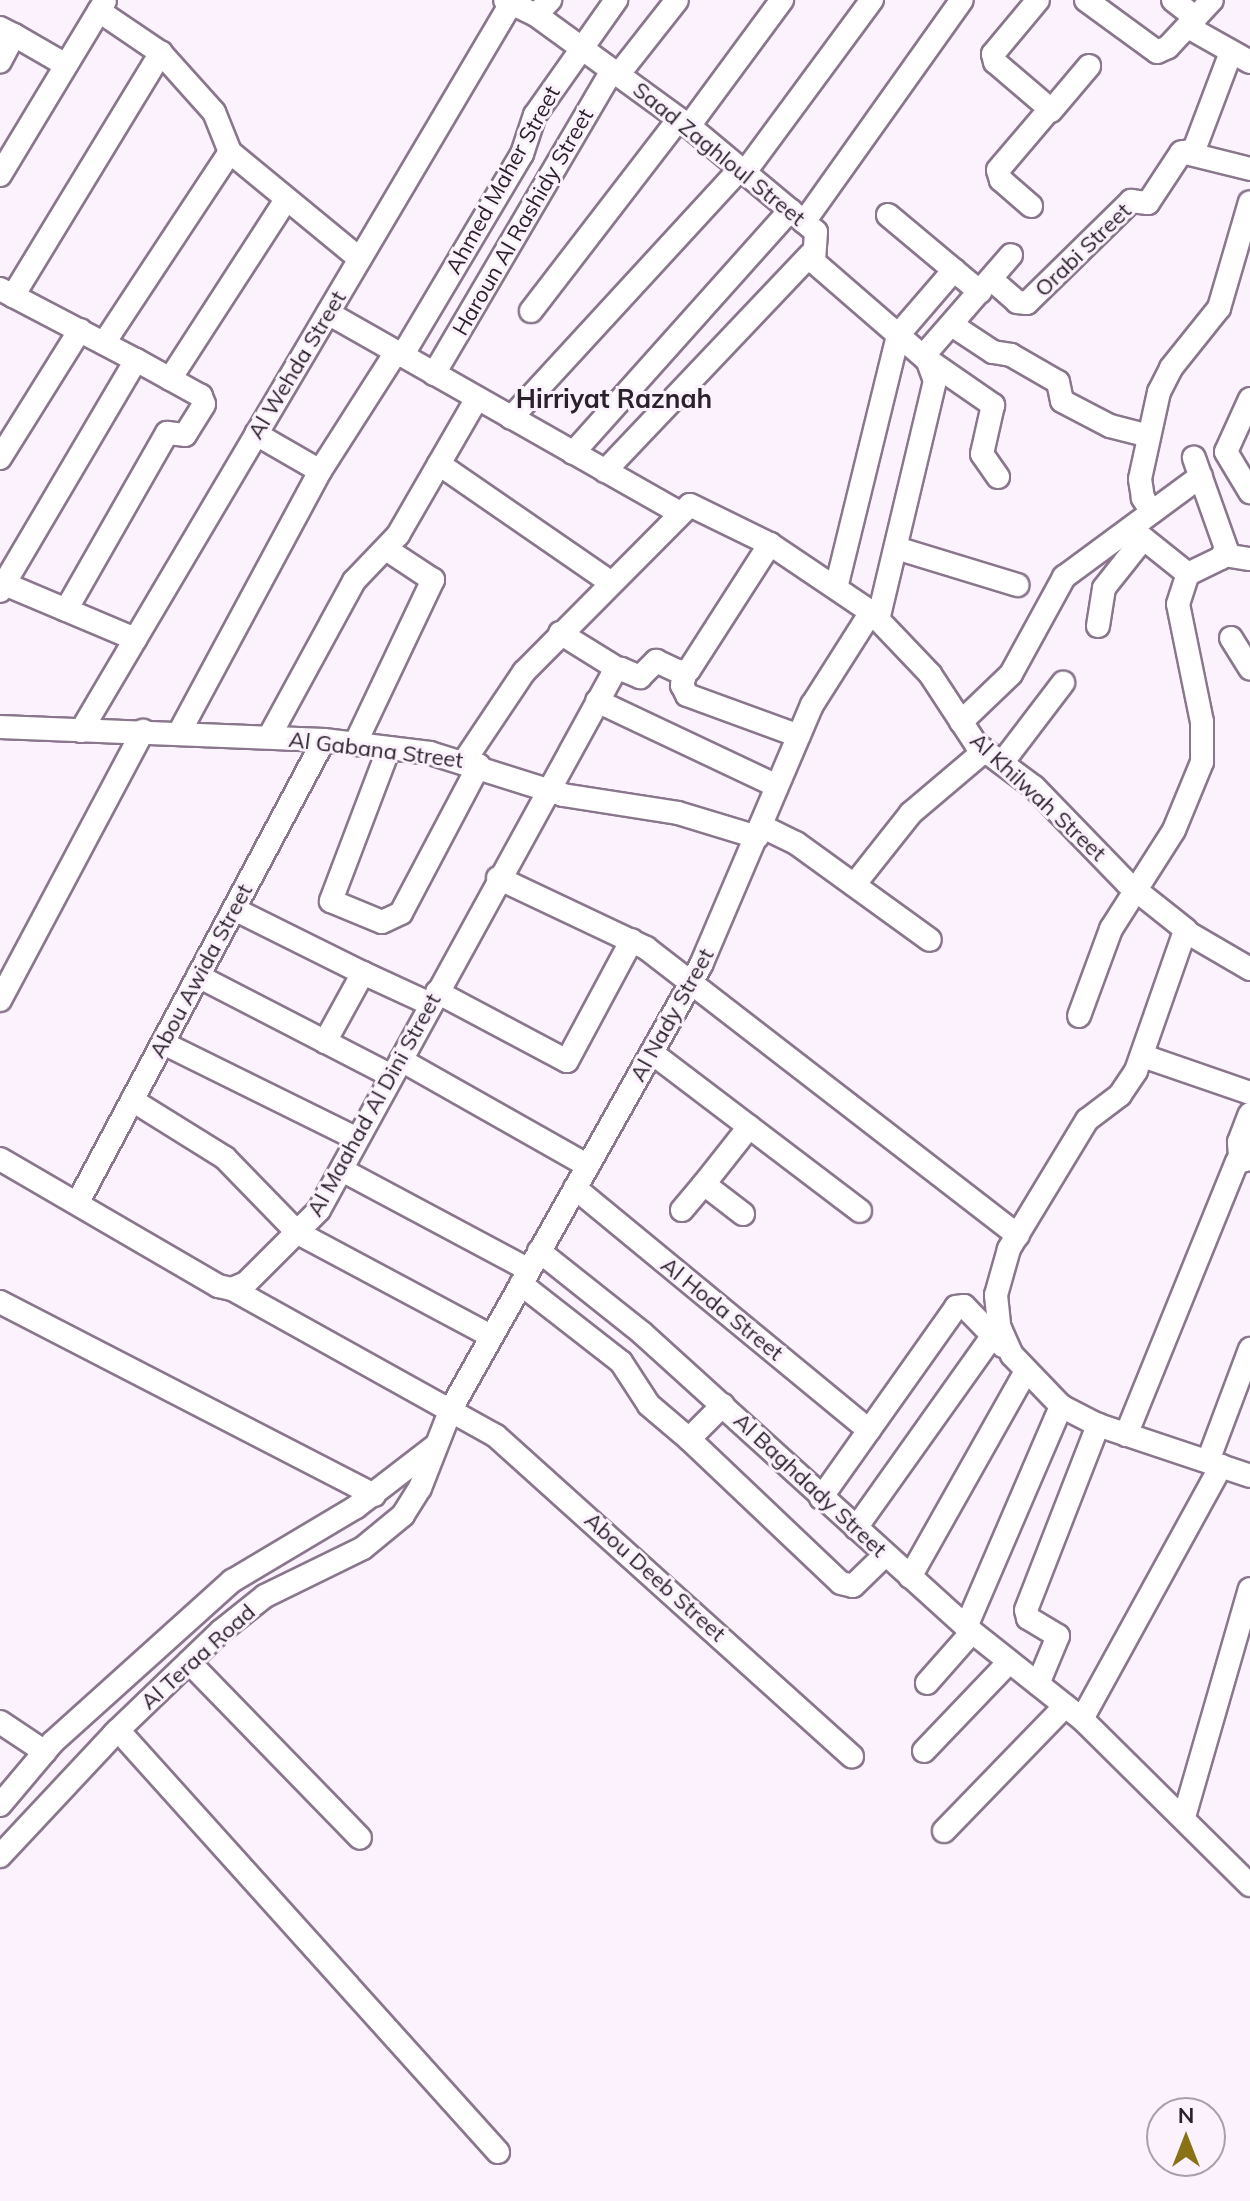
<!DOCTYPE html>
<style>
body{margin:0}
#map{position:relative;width:1250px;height:2201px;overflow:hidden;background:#fbf2fd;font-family:Mulish,sans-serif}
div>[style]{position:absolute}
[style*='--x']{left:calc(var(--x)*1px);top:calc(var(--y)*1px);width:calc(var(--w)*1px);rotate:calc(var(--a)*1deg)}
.roads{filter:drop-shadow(2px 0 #8a768d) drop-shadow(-2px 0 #8a768d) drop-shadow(0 2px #8a768d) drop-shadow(0 -2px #8a768d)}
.minor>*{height:22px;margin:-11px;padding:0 11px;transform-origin:11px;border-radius:11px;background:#fff}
span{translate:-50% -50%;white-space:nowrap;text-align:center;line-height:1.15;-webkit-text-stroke:6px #fbf2fd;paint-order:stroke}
.street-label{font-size:22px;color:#2a222b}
.quarter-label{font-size:26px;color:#2a222b;font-weight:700}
.north{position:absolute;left:1146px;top:2097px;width:80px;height:80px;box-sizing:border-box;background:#fbf2fd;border:2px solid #a79fa9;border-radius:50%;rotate:0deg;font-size:22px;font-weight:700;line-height:32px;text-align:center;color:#2a222b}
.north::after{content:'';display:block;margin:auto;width:28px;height:36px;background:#887215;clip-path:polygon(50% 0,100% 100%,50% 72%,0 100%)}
</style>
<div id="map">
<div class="roads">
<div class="minor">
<div style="--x:505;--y:0;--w:34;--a:26"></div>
<div style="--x:536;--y:15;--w:189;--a:36"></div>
<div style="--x:689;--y:126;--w:165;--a:39.8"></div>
<div style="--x:816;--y:232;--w:30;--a:94"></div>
<div style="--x:814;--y:262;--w:147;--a:40.9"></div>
<div style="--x:925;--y:358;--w:83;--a:34.7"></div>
<div style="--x:993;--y:405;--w:50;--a:102.7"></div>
<div style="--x:982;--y:454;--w:28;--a:55"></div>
<div style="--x:1086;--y:0;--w:88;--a:36.2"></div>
<div style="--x:1157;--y:52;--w:12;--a:-24"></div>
<div style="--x:1168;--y:47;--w:64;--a:-46.9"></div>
<div style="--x:1173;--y:0;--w:29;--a:38"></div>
<div style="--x:99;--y:11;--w:75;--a:34.1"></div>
<div style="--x:161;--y:53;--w:79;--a:48.1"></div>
<div style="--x:214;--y:112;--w:43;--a:68.2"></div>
<div style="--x:230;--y:152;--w:168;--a:39.5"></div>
<div style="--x:536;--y:15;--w:21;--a:-47"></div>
<div style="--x:1188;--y:27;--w:71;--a:29.4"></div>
<div style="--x:0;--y:28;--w:16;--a:27"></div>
<div style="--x:14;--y:35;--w:30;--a:118"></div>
<div style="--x:14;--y:35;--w:60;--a:30"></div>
<div style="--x:618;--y:75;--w:95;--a:-51.8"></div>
<div style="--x:1051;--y:111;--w:59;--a:-49.8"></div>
<div style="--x:689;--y:126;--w:157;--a:-53.6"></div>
<div style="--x:1182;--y:152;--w:70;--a:14"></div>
<div style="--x:745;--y:172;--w:214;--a:-53.6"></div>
<div style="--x:0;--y:175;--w:203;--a:-58.9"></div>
<div style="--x:1031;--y:206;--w:40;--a:-139"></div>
<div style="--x:1001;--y:180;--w:10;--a:-107"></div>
<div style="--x:998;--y:170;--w:80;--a:-49.6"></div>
<div style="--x:1050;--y:109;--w:72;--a:-139.5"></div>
<div style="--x:995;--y:62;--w:8;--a:-104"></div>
<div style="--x:993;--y:54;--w:70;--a:-50.2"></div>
<div style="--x:888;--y:215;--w:120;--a:39.9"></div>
<div style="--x:804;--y:222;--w:272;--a:-54.6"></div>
<div style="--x:991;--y:279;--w:35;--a:41"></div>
<div style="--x:1017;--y:302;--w:10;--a:6"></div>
<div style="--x:1027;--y:303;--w:146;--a:-44.4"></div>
<div style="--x:1131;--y:201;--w:17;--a:7"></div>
<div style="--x:1148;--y:203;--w:60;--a:-56.6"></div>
<div style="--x:1181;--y:153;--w:13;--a:-13"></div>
<div style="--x:1194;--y:150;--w:105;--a:-69.3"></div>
<div style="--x:0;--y:289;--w:153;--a:27.6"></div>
<div style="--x:136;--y:360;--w:268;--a:120.5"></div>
<div style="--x:13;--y:296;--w:285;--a:-58.7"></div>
<div style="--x:531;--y:311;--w:242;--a:-52.4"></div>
<div style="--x:328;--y:313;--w:403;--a:29.6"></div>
<div style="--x:952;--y:325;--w:49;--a:33.4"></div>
<div style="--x:993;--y:352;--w:18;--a:9"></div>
<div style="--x:1011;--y:355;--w:54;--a:29.9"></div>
<div style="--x:1058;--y:382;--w:19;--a:78"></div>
<div style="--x:1062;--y:401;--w:54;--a:27.5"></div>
<div style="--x:1110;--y:426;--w:40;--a:14.4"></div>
<div style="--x:104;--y:343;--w:229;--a:-56.6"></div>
<div style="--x:402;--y:356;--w:235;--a:-59.3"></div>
<div style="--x:522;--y:154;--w:41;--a:-71.6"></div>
<div style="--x:535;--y:115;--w:141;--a:-54.8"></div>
<div style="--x:434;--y:374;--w:351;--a:-59.6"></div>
<div style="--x:170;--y:379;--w:212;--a:-57.1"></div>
<div style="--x:1250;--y:399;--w:58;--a:114.4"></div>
<div style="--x:1226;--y:452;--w:47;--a:59"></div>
<div style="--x:511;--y:418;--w:338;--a:-47.4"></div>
<div style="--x:256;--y:434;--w:74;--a:30"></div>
<div style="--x:573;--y:453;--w:326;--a:-48.2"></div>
<div style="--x:0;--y:458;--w:151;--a:-58"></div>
<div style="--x:439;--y:464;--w:208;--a:34.6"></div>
<div style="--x:605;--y:471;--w:298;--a:-46.5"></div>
<div style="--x:1152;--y:512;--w:17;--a:-123"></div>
<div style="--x:1143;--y:498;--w:19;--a:-99"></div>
<div style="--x:1140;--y:479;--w:89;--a:-77.7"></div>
<div style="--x:1159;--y:392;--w:27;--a:-63"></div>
<div style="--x:1171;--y:368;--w:77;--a:-51.3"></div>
<div style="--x:1219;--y:308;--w:110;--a:-73.7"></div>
<div style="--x:1133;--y:530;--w:70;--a:38.7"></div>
<div style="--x:896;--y:548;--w:127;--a:17"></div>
<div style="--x:1224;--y:555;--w:26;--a:9"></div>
<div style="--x:0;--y:582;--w:147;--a:22.9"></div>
<div style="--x:837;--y:584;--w:256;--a:-76.2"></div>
<div style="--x:898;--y:335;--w:86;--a:-49.3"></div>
<div style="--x:66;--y:610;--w:204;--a:-60.3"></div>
<div style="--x:167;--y:433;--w:18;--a:6"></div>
<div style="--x:185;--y:435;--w:36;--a:-58"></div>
<div style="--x:204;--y:404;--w:9;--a:-111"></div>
<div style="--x:201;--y:396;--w:74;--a:-151"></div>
<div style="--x:878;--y:620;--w:246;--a:-76.6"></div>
<div style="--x:935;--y:381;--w:29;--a:-110"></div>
<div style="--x:925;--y:354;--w:131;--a:-49"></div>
<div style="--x:1098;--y:626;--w:38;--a:-81"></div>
<div style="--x:1104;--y:588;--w:63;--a:-51.5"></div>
<div style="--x:560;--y:633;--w:68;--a:31.8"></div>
<div style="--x:1231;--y:638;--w:36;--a:58"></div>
<div style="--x:686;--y:672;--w:14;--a:107"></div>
<div style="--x:682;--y:685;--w:11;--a:63"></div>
<div style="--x:687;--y:695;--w:119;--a:20.1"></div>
<div style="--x:597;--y:701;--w:199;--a:25.3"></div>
<div style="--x:961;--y:722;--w:69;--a:-43.8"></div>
<div style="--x:1011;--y:674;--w:111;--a:-61.3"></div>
<div style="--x:1064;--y:577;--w:170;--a:-36.4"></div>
<div style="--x:0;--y:727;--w:324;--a:2.3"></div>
<div style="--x:324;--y:740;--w:107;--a:7"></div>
<div style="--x:430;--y:753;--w:139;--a:17.5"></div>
<div style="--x:563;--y:795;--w:116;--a:8.9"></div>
<div style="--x:678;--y:813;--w:83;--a:16.9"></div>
<div style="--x:81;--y:731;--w:849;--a:-59.42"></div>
<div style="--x:179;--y:733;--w:298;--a:-61.7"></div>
<div style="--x:320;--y:471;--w:141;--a:-57.4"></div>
<div style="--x:269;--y:737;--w:178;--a:-61.4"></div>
<div style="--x:354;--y:581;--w:64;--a:-46.3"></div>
<div style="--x:398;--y:535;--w:158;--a:-60"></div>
<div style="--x:355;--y:744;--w:182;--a:-64.6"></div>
<div style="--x:433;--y:580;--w:56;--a:-146.6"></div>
<div style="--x:389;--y:748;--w:164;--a:110.8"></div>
<div style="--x:331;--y:901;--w:55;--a:22.4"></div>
<div style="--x:382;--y:922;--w:21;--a:-25"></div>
<div style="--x:401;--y:913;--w:167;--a:-62.2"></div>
<div style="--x:465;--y:760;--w:106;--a:-56.2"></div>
<div style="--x:524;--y:672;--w:235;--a:-45.2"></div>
<div style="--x:690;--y:505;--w:89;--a:26"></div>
<div style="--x:770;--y:544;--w:122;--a:34"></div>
<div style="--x:871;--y:612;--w:86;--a:46.4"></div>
<div style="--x:930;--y:674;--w:84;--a:56.7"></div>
<div style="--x:976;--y:744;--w:72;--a:36.6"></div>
<div style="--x:1034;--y:787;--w:134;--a:45.9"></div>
<div style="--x:1127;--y:883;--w:75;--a:38.5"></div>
<div style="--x:1002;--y:763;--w:101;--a:-52.7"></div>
<div style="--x:761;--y:826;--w:39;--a:26"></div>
<div style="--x:796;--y:843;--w:165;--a:35.9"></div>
<div style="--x:498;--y:878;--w:164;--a:25.3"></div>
<div style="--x:646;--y:948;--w:470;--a:37.7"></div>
<div style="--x:854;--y:885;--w:92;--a:-51.6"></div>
<div style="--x:911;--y:813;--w:96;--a:-40.3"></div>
<div style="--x:234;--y:909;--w:144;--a:26.4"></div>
<div style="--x:1250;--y:969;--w:75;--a:-149.7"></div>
<div style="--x:1185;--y:931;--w:148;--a:109.3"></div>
<div style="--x:1136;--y:1071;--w:29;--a:124"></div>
<div style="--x:1120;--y:1095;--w:41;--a:142.9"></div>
<div style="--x:1087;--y:1120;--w:151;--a:121.2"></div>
<div style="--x:1009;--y:1249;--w:48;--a:105.8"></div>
<div style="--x:996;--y:1295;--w:31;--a:84"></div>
<div style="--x:999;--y:1326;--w:32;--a:66"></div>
<div style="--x:1012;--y:1355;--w:71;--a:46.1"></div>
<div style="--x:1061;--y:1406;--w:42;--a:27.2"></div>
<div style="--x:1098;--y:1425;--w:160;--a:18.5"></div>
<div style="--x:198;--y:976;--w:218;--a:27.3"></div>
<div style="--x:437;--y:992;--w:147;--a:28"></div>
<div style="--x:567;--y:1061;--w:137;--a:-61.8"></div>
<div style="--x:0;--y:1000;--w:305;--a:-62"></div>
<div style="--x:1079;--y:1016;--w:93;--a:-69.8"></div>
<div style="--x:1111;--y:929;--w:117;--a:-57.5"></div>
<div style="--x:1174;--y:830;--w:74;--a:-67.6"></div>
<div style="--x:1202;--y:762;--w:40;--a:-90"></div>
<div style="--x:1202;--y:722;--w:120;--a:-101.5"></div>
<div style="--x:1178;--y:604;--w:32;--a:-72"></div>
<div style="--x:1188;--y:574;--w:37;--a:-26"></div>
<div style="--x:1221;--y:558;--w:11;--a:-63"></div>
<div style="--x:1226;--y:548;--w:96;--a:-109.6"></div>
<div style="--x:325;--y:1042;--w:79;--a:-61.2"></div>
<div style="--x:363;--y:973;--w:74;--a:24.8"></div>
<div style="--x:163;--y:1043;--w:216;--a:26.3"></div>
<div style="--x:652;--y:1053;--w:261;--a:37.2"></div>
<div style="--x:1143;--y:1056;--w:113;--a:19.1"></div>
<div style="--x:401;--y:1060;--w:215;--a:29.5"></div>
<div style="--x:132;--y:1100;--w:110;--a:31.9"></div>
<div style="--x:225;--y:1158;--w:105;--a:45.8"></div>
<div style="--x:298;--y:1233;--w:219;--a:28.1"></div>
<div style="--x:1240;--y:1157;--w:15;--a:-94"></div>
<div style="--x:1239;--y:1142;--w:30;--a:-69"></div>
<div style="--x:0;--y:1159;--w:252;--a:30.2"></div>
<div style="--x:218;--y:1286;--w:14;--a:12"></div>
<div style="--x:232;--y:1289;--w:15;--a:-23"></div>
<div style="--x:246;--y:1283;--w:103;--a:-45"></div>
<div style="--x:319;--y:1210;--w:614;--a:-61.26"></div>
<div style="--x:614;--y:672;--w:8;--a:-23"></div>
<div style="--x:621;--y:669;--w:21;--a:23"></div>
<div style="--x:640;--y:677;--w:23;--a:-45"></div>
<div style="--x:656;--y:661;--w:26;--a:25"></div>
<div style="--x:680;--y:672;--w:9;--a:-13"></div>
<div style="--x:689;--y:670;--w:150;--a:-57.3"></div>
<div style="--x:342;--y:1170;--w:212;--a:28.1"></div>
<div style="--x:575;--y:1188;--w:381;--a:39.5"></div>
<div style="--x:78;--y:1202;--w:523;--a:-61.97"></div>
<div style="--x:682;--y:1210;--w:34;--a:-50"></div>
<div style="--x:743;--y:1214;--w:49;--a:-142.4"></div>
<div style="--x:704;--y:1184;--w:73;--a:-51.7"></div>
<div style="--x:539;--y:1251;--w:132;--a:38.5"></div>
<div style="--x:642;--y:1333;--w:438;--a:42.2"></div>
<div style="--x:966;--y:1627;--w:148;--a:38.4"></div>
<div style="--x:1082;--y:1719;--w:236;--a:44.7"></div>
<div style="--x:521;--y:1284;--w:127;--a:38"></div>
<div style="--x:621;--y:1362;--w:51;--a:56.9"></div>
<div style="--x:649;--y:1405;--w:52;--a:40.4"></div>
<div style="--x:689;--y:1439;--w:48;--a:-45"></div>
<div style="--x:232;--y:1289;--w:302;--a:29.1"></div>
<div style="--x:496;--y:1436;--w:479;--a:42"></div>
<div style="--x:0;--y:1302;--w:421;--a:27.3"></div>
<div style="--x:1126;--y:1435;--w:295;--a:-67.9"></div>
<div style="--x:1237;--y:1162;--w:13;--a:-13"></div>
<div style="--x:689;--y:1439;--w:209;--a:43.5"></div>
<div style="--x:841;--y:1583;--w:12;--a:14"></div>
<div style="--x:853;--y:1586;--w:45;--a:-44.1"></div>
<div style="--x:1208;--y:1461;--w:120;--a:-69.4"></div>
<div style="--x:821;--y:1498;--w:234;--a:-54.7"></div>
<div style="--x:956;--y:1307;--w:8;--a:-7"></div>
<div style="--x:964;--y:1306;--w:56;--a:45.7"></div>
<div style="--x:856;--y:1528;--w:237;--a:-54.6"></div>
<div style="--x:910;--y:1577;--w:234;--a:-60.6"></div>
<div style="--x:966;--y:1627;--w:241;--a:-66.7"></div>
<div style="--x:189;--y:1662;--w:245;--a:45.8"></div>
<div style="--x:927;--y:1683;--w:68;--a:-48.6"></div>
<div style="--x:1038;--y:1684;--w:52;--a:-67.4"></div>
<div style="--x:1058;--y:1636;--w:35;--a:-149"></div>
<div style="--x:1028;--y:1618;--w:8;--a:-104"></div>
<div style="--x:1026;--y:1610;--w:199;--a:-68.7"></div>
<div style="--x:1082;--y:1719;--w:289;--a:-61.2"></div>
<div style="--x:0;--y:1722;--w:54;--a:33.7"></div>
<div style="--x:118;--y:1730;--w:568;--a:48"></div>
<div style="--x:924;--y:1751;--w:123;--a:-46.3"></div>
<div style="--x:0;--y:1805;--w:82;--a:-49.9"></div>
<div style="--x:53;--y:1742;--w:241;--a:-42"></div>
<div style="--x:232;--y:1581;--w:144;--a:-30.8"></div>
<div style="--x:356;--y:1507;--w:98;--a:-37.6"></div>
<div style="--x:1184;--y:1817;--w:237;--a:-73.9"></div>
<div style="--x:944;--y:1831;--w:174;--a:-45.9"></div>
<div style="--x:0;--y:1856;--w:167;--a:-46.9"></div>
<div style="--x:114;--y:1734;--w:149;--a:-43.9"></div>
<div style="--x:221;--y:1631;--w:56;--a:-38.5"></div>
<div style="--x:265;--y:1596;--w:109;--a:-26.1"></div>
<div style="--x:363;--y:1548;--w:52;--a:-39.5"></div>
<div style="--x:403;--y:1515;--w:32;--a:-58"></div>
<div style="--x:420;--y:1488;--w:85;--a:-68.6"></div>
<div style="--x:451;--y:1409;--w:510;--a:-60.62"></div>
<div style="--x:701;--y:965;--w:283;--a:-66.9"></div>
<div style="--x:812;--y:705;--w:110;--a:-57.6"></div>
</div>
</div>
<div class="street-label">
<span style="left:719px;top:154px;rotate:39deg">Saad Zaghloul Street</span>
<span style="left:503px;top:180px;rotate:-61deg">Ahmed Maher Street</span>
<span style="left:523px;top:222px;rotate:-60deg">Haroun Al Rashidy Street</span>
<span style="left:1083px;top:250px;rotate:-44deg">Orabi Street</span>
<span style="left:297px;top:365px;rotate:-59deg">Al Wehda Street</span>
<span style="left:376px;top:750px;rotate:7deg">Al Gabana Street</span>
<span style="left:1038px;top:797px;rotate:43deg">Al Khilwah Street</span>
<span style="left:201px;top:971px;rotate:-62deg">Abou Awida Street</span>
<span style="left:672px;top:1015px;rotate:-61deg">Al Nady Street</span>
<span style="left:374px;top:1105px;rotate:-61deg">Al Maahad Al Dini Street</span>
<span style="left:722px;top:1309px;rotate:39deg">Al Hoda Street</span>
<span style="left:810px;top:1485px;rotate:43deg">Al Baghdady Street</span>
<span style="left:655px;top:1577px;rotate:42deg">Abou Deeb Street</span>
<span style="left:198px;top:1657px;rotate:-42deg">Al Teraa Road</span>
</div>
<div class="quarter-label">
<span style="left:614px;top:399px">Hirriyat Raznah</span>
</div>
<div class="north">N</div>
</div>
